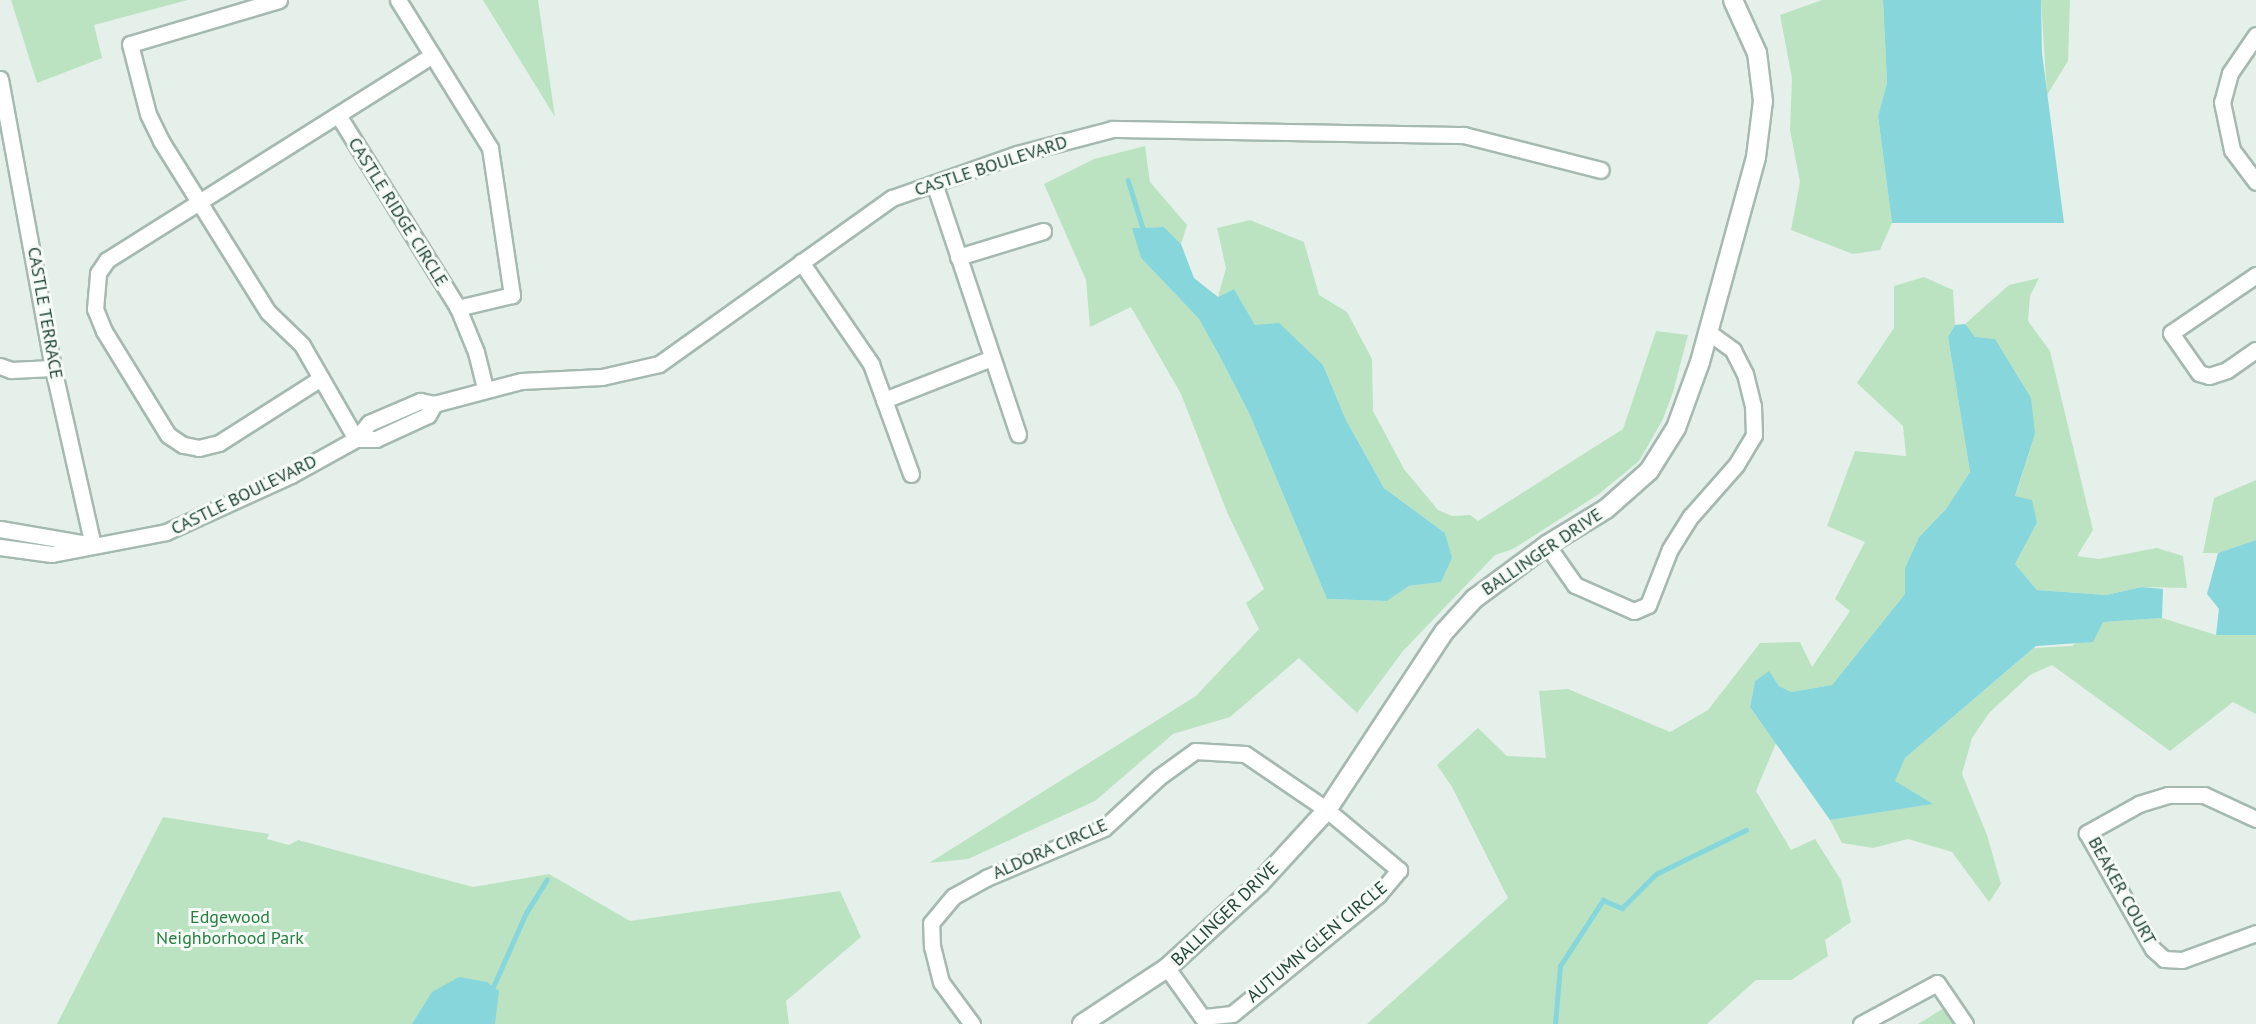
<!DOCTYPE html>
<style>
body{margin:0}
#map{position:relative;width:2256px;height:1024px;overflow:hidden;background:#e5f0ea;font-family:"PT Sans",sans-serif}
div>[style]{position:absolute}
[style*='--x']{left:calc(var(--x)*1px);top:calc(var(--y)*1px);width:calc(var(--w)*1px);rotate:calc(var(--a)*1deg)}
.green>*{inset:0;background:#bbe3c2}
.water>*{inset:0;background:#87d6db}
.stream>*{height:4.5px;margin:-2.25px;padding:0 2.25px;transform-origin:2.25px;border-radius:2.25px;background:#87d6db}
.roads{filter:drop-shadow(2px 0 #a6b9b1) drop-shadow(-2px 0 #a6b9b1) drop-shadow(0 2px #a6b9b1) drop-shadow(0 -2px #a6b9b1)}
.street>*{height:15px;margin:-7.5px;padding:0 7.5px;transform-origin:7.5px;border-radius:7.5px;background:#fff}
.secondary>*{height:18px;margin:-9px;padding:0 9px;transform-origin:9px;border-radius:9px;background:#fff}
span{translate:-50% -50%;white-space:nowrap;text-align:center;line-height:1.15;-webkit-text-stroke:6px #f6fbf8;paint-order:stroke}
.street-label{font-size:18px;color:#214437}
.park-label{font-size:18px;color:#268140}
</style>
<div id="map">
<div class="green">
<div style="clip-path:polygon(11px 0,188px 0,94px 25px,102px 58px,37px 83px)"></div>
<div style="clip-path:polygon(483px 0,538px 0,555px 117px)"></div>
<div style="clip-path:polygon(1822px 0,1883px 0,1887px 83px,1878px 116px,1892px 223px,1880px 250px,1853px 254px,1791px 230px,1800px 182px,1790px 130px,1792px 78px,1780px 15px)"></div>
<div style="clip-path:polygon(2041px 0,2070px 0,2068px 61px,2047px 95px)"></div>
<div style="clip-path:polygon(1145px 146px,1150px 182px,1187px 225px,1181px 244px,1164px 227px,1133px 228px,1141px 258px,1199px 319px,1219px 355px,1249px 413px,1327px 599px,1387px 601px,1409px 586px,1441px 582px,1451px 558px,1445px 533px,1384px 488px,1346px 420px,1323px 365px,1255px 325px,1234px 289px,1218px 297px,1226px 268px,1217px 228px,1250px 220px,1304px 242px,1319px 295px,1347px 312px,1372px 359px,1373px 411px,1404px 469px,1438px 510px,1452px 516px,1470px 515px,1478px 521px,1623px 429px,1656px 331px,1688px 335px,1673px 392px,1663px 419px,1639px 461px,1599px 494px,1513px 549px,1495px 555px,1403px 651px,1357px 713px,1299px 658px,1230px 717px,1173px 734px,1095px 801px,968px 859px,929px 863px,1196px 696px,1259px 629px,1246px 603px,1264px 589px,1227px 512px,1181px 394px,1131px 307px,1090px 327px,1086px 280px,1044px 184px,1094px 159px)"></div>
<div style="clip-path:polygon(1924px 277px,1953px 290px,1955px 325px,1948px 337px,1970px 472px,1946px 509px,1919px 537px,1905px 568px,1905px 594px,1832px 685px,1791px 692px,1779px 686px,1769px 672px,1755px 681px,1750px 707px,1776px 743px,1756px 791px,1791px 850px,1815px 839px,1841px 880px,1851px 922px,1825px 940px,1828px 956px,1791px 980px,1756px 980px,1707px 1024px,1367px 1024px,1508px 898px,1452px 787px,1437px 765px,1478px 728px,1507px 756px,1546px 758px,1539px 691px,1568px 689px,1670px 732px,1708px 710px,1760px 643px,1800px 642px,1812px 667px,1850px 611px,1835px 599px,1865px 542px,1827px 526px,1855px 451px,1906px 456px,1903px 426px,1857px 383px,1894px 328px,1894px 286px)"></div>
<div style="clip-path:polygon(2039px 278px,2030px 296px,2028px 321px,2050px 351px,2093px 530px,2077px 556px,2099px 559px,2157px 548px,2183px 556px,2187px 588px,2142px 587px,2106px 595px,2037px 590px,2015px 564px,2037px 523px,2015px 497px,2035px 434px,1965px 324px,2009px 285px)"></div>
<div style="clip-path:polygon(2256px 480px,2256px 540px,2218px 553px,2203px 553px,2214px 498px)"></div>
<div style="clip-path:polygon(2162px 618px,2216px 635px,2256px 635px,2256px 714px,2233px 702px,2170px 751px,2052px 665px,2030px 675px,1989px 713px,1972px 738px,1962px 774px,1987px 835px,2001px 884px,1989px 902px,1952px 852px,1908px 839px,1873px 848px,1842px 843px,1830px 820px,1932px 804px,1894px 781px,1905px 758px,2034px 648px,2072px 646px,2102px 622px)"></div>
<div style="clip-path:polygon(163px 817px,269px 834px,267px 839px,289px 845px,298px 840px,473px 887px,549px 874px,630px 921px,840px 891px,861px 937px,786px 1001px,789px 1024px,57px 1024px)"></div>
<div style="clip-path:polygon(1944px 1008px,1953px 1024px,1918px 1024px)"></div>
</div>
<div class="water">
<div style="clip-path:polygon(1883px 0,2041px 0,2042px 53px,2064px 223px,1892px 223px,1878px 116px,1887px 83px)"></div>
<div style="clip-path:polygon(1164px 227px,1181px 244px,1194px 278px,1218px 297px,1234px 289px,1255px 325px,1279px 323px,1323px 365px,1346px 420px,1384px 488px,1445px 533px,1452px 558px,1441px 582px,1409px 586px,1387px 601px,1327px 599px,1249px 413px,1219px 355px,1199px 319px,1141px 258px,1132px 228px)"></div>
<div style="clip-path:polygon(1965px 324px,1975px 337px,1995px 339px,2031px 398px,2035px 434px,2015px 496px,2032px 500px,2037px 523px,2015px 564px,2037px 590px,2106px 595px,2142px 587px,2163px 589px,2162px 618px,2103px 622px,2093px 642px,2036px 646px,1905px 758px,1895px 781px,1933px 804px,1830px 820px,1750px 707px,1755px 681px,1769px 671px,1779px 686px,1791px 692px,1832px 685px,1905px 594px,1905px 568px,1919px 537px,1946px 509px,1970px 472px,1948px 337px,1955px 325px)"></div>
<div style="clip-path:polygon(2256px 540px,2256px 635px,2216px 635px,2219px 609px,2207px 594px,2218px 553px)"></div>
<div style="clip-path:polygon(459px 977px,487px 982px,499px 991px,495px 1024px,412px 1024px,432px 992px)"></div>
</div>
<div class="stream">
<div style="--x:1128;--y:180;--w:50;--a:72.6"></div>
<div style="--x:493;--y:987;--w:81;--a:-66"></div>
<div style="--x:526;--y:913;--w:39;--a:-58"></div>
<div style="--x:1555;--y:1024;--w:58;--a:-85.1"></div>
<div style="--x:1560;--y:966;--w:79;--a:-56.9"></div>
<div style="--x:1603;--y:900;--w:21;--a:23"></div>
<div style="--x:1622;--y:908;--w:48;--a:-45"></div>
<div style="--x:1656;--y:874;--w:100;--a:-26.1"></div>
</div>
<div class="roads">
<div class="street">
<div style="--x:279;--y:0;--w:155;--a:163.5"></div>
<div style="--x:130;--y:44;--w:72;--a:75.6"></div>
<div style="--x:148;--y:114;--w:30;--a:64"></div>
<div style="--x:161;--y:141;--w:202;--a:58"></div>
<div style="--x:268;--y:312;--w:47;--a:44.1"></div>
<div style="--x:302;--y:345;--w:108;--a:60.1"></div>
<div style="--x:398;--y:0;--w:174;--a:58.1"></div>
<div style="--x:490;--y:148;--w:149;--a:81.5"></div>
<div style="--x:512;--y:295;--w:56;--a:166.5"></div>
<div style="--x:458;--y:308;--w:48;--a:67.8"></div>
<div style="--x:476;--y:352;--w:38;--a:76"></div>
<div style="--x:2256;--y:35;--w:46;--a:124.4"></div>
<div style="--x:2230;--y:73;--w:30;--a:105"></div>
<div style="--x:2222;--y:102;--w:49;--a:78.2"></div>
<div style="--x:2232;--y:150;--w:40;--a:53"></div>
<div style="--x:0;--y:79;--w:294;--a:79.6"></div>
<div style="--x:53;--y:368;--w:181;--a:77.3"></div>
<div style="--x:338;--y:115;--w:227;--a:58.1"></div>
<div style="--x:934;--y:183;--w:265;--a:71.5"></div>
<div style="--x:958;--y:257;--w:89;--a:-17"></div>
<div style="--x:801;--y:262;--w:124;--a:55.5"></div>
<div style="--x:871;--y:364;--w:117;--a:70"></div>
<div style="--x:2256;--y:275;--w:103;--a:145.7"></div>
<div style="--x:2171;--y:333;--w:49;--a:55"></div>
<div style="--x:2199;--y:373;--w:10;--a:17"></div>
<div style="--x:2209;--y:376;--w:19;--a:-18"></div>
<div style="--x:2227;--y:370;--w:35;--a:-35"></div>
<div style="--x:0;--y:366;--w:12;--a:20"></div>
<div style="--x:11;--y:370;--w:42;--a:-2.7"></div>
<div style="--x:321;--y:378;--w:121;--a:147.5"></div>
<div style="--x:219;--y:443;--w:21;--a:166"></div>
<div style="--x:199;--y:448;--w:16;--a:-169"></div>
<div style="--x:183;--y:445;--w:18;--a:-146"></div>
<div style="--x:168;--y:435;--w:122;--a:-121.6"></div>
<div style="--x:104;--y:331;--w:24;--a:-112"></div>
<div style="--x:95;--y:309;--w:36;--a:-85"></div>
<div style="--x:98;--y:273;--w:16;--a:-55"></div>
<div style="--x:107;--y:260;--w:384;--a:-32.2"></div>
<div style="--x:884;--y:400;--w:116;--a:-21.3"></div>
<div style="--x:356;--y:439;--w:20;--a:0"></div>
<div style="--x:376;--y:439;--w:57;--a:-24.8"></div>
<div style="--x:428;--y:415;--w:13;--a:-61"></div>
<div style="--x:0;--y:529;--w:88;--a:9.8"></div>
<div style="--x:1547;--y:545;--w:49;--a:55"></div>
<div style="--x:1575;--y:585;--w:64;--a:23.8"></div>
<div style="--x:1634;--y:611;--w:15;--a:-23"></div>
<div style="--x:1648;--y:605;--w:60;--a:-68.6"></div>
<div style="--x:1670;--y:549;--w:39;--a:-58"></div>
<div style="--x:1691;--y:516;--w:68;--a:-48.6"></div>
<div style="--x:1736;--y:465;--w:35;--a:-59"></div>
<div style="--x:1754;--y:435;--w:29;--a:-92"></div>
<div style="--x:1753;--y:406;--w:33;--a:-104"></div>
<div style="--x:1745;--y:374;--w:27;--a:-117"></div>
<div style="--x:1733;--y:350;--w:31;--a:-144"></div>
<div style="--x:0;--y:547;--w:52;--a:7.7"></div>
<div style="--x:52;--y:554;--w:116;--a:-10.9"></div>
<div style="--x:166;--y:532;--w:137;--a:-24.5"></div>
<div style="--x:291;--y:475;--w:74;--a:-29"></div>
<div style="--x:356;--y:439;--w:21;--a:-51"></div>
<div style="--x:369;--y:423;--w:56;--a:-23.3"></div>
<div style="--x:420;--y:401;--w:14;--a:12"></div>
<div style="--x:434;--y:404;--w:90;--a:-14.8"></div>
<div style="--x:521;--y:381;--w:81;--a:-2.8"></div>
<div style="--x:602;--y:377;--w:58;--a:-12.8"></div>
<div style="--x:659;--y:364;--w:286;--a:-35.5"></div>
<div style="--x:892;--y:198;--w:133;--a:-19.4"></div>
<div style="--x:1017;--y:154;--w:98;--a:-14.7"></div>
<div style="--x:1112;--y:129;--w:352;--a:1"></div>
<div style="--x:1464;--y:135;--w:141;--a:14.3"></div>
<div style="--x:2256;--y:819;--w:57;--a:-155.2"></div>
<div style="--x:2204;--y:795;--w:36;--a:180"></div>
<div style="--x:2168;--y:795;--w:30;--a:163"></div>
<div style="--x:2139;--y:804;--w:60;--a:150.9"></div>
<div style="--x:2087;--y:833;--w:133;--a:60.4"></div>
<div style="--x:2153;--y:949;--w:15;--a:42"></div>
<div style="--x:2164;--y:959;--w:18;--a:3"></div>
<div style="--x:2182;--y:960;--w:79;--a:-20"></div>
<div style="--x:972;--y:1024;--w:52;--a:-126.4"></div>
<div style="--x:941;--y:982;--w:36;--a:-104"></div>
<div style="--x:932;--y:947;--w:24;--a:-92"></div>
<div style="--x:931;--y:923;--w:35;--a:-50"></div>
<div style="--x:954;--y:896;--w:37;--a:-29"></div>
<div style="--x:986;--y:878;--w:128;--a:-23"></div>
<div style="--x:1104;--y:828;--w:75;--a:-42.8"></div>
<div style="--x:1159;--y:777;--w:44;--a:-35.8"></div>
<div style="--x:1195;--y:751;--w:50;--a:3.4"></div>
<div style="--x:1245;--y:754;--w:99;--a:34.3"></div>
<div style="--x:1327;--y:810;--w:94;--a:39.8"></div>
<div style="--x:1399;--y:870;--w:33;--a:130"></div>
<div style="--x:1378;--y:895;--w:188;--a:140.8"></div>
<div style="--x:1232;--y:1014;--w:30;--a:174"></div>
<div style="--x:1202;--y:1017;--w:60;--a:-125.5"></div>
<div style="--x:1861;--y:1024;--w:86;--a:-28.3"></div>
<div style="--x:1937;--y:983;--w:50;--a:55.7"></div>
</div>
<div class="secondary">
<div style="--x:1082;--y:1024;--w:102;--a:-33.4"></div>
<div style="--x:1167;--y:968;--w:126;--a:-42.4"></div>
<div style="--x:1260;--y:883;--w:99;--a:-47.5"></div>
<div style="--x:1327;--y:810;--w:213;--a:-56.7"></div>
<div style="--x:1444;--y:632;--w:45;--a:-47.7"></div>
<div style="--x:1474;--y:599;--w:91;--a:-36.5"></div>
<div style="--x:1547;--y:545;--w:69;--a:-31.4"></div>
<div style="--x:1606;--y:509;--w:57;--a:-41.5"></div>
<div style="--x:1649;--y:471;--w:51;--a:-57.9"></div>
<div style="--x:1676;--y:428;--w:70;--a:-70"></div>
<div style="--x:1700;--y:362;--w:213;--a:-74.7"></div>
<div style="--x:1756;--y:157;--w:56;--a:-82.9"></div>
<div style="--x:1763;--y:101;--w:48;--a:-97.1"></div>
<div style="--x:1757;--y:53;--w:58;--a:-114.4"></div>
</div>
</div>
<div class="street-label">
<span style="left:991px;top:166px;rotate:-18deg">CASTLE BOULEVARD</span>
<span style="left:398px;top:212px;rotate:58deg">CASTLE RIDGE CIRCLE</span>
<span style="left:45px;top:313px;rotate:80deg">CASTLE TERRACE</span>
<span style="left:244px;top:495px;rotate:-26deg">CASTLE BOULEVARD</span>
<span style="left:1542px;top:552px;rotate:-34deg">BALLINGER DRIVE</span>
<span style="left:1050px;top:849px;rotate:-24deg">ALDORA CIRCLE</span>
<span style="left:2122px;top:891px;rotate:61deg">BEAKER COURT</span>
<span style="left:1225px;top:914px;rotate:-44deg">BALLINGER DRIVE</span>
<span style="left:1317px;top:942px;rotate:-40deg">AUTUMN GLEN CIRCLE</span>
</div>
<div class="park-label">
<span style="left:230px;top:928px">Edgewood<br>Neighborhood Park</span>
</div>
</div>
